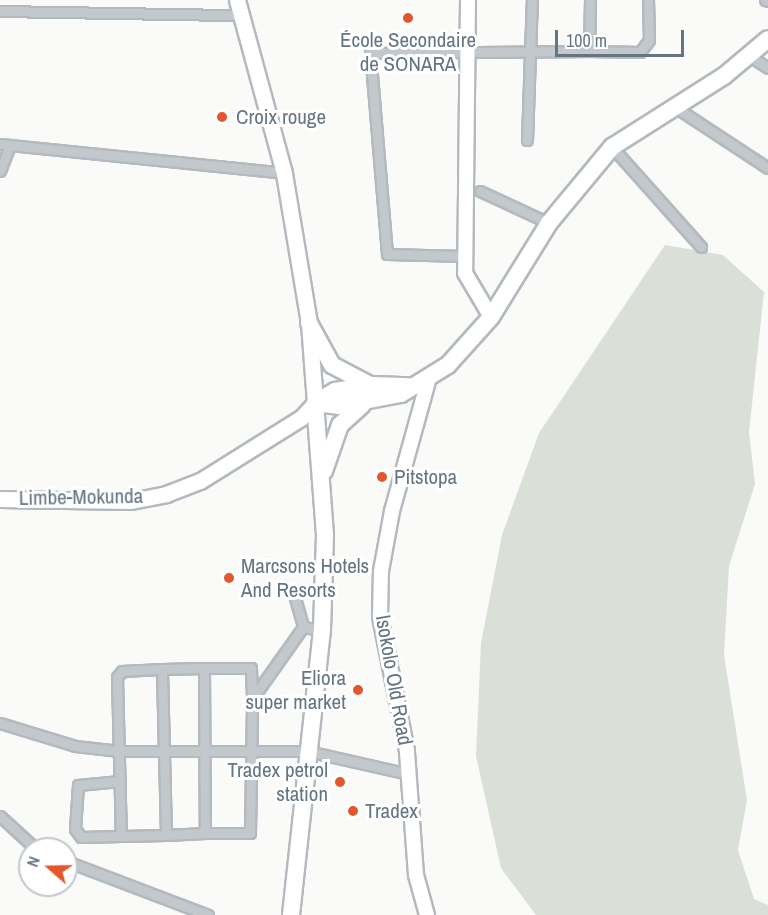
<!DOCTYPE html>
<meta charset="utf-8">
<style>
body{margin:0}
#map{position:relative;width:768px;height:915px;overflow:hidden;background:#fafaf8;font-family:"Archivo Narrow",sans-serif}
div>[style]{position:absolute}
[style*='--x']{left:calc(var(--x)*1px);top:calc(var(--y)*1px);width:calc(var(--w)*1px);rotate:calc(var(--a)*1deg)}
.green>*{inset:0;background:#dadfd7}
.roads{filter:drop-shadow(2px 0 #b3babf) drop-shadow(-2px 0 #b3babf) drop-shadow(0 2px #b3babf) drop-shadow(0 -2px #b3babf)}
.street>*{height:9px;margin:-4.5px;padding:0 4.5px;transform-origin:4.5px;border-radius:4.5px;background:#c3c8cc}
.secondary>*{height:14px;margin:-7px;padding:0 7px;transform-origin:7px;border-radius:7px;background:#fff}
.primary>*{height:15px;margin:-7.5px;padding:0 7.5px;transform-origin:7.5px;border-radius:7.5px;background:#fff}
.highway>*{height:16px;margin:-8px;padding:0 8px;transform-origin:8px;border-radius:8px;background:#fff}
.dots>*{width:16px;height:16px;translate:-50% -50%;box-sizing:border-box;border:3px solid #fff;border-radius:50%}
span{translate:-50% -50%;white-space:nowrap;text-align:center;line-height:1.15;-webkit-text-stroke:6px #fff;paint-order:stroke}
.poi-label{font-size:21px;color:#657683}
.left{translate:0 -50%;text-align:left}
.right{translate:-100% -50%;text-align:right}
.street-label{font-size:21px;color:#657683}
.north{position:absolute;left:18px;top:837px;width:60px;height:60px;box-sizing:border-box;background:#fff;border:2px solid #c1c8cd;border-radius:50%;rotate:290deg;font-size:16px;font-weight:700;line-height:24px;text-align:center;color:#657683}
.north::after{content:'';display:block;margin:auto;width:21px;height:27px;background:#e4572e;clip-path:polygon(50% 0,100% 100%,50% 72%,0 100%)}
.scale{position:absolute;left:555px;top:30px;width:129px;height:27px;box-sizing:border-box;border:3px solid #657683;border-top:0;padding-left:8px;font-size:18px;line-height:21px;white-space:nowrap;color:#657683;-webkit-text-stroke:4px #fff;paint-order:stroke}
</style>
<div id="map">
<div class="green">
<div style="clip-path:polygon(665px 245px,723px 255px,764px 292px,749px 432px,755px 484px,729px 566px,724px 655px,747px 800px,738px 850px,754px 899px,768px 905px,768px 915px,536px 915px,501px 868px,476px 756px,481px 643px,502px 535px,539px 433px)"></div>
</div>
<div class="roads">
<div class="street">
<div style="--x:590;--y:0;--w:51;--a:91.1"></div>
<div style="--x:589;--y:51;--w:51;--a:1.1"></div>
<div style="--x:640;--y:52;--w:15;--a:-53"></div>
<div style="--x:649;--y:40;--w:40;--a:-91.4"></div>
<div style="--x:765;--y:0;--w:3;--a:18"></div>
<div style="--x:0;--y:11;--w:241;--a:1"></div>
<div style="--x:748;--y:55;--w:24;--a:33"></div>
<div style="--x:675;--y:107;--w:111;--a:33.3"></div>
<div style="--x:527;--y:140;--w:140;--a:-88"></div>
<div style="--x:0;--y:144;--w:285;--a:5.8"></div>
<div style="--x:612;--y:147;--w:134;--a:48.3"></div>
<div style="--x:0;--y:171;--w:28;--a:-69"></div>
<div style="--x:480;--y:191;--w:76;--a:24.9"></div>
<div style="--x:465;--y:256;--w:78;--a:-178.5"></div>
<div style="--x:387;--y:254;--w:202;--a:-94.8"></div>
<div style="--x:370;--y:53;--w:219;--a:-0.5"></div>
<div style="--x:293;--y:591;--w:37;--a:74"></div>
<div style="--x:303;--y:627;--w:19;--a:9"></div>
<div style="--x:204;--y:668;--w:47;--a:0"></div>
<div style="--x:251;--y:668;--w:31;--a:88"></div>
<div style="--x:162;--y:669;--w:40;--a:177.1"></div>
<div style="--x:122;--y:671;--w:8;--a:130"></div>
<div style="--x:117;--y:677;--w:159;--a:88.6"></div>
<div style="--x:121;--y:836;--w:45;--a:-1.3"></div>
<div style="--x:166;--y:835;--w:166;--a:-91.4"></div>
<div style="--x:162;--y:669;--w:42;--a:-1.4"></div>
<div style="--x:204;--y:668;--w:165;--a:89.7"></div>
<div style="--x:205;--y:833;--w:45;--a:0"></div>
<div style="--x:250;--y:833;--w:134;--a:-89.1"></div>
<div style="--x:252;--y:699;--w:88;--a:-54.7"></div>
<div style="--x:0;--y:723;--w:78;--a:17"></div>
<div style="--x:75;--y:746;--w:45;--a:6.3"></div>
<div style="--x:120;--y:751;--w:187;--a:0"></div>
<div style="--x:307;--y:751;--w:105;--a:12.7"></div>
<div style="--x:120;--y:781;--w:42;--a:174.6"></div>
<div style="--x:78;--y:785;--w:44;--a:93.9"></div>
<div style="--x:75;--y:829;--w:10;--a:53"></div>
<div style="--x:81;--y:837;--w:40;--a:-1.4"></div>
<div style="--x:0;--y:816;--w:49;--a:42.5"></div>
<div style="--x:166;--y:835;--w:39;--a:-3"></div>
<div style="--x:66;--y:861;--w:152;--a:20.8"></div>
</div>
<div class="secondary">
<div style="--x:468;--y:0;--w:273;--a:90.6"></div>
<div style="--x:465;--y:273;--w:51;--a:59.4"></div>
<div style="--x:427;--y:915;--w:41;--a:-105.4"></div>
<div style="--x:416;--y:875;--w:124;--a:-94.2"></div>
<div style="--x:407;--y:751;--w:137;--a:-101.4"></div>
<div style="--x:380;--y:617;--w:46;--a:-88.8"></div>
<div style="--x:381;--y:571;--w:61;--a:-79.6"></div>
<div style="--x:392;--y:511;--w:138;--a:-74.5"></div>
</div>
<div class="primary">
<div style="--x:0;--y:499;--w:131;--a:0.9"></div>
<div style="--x:131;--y:501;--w:36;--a:-11"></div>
<div style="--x:166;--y:494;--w:36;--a:-21"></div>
<div style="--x:200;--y:481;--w:119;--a:-32"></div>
<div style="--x:301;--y:418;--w:21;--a:-47"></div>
<div style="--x:315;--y:403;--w:80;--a:-94.3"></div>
<div style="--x:309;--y:323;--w:152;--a:-99.5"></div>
<div style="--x:284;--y:173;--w:179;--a:-105.2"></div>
</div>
<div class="highway">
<div style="--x:309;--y:323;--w:48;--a:61.3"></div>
<div style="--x:332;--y:365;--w:41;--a:27.8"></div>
<div style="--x:315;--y:403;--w:23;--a:7"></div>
<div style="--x:338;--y:406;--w:64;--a:-10.8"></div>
<div style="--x:401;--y:394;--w:55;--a:-31.7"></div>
<div style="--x:448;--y:365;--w:64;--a:-48.1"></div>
<div style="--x:491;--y:317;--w:110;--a:-58.3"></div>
<div style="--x:549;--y:223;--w:99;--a:-50.3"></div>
<div style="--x:612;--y:147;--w:133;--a:-32.4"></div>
<div style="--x:724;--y:76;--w:57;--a:-40.1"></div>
<div style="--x:315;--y:403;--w:23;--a:-31"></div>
<div style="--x:335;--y:391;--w:37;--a:-9"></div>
<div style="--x:372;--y:385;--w:37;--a:2"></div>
<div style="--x:324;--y:471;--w:49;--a:-70.8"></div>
<div style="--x:340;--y:425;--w:30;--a:-42"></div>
<div style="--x:291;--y:915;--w:287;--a:-83.8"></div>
<div style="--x:322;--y:630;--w:95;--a:-88.2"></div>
<div style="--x:325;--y:535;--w:132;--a:-94.3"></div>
</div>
</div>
<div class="dots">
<div style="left:408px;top:18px;background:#e4572e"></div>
<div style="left:222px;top:117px;background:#e4572e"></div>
<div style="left:382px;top:477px;background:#e4572e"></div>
<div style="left:229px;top:578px;background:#e4572e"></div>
<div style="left:358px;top:690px;background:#e4572e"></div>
<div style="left:340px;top:782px;background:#e4572e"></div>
<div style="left:353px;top:811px;background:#e4572e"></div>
</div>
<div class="poi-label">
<span style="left:408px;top:52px">École Secondaire<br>de SONARA</span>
<span class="left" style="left:236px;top:117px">Croix rouge</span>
<span class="left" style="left:394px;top:477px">Pitstopa</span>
<span class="left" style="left:241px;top:578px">Marcsons Hotels<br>And Resorts</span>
<span class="right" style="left:346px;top:690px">Eliora<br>super market</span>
<span class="right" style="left:328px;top:782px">Tradex petrol<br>station</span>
<span class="left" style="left:365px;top:811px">Tradex</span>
</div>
<div class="street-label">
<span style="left:81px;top:497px;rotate:-1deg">Limbe-Mokunda</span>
<span style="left:394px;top:680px;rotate:80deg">Isokolo Old Road</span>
</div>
<div class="north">N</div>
<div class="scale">100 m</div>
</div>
